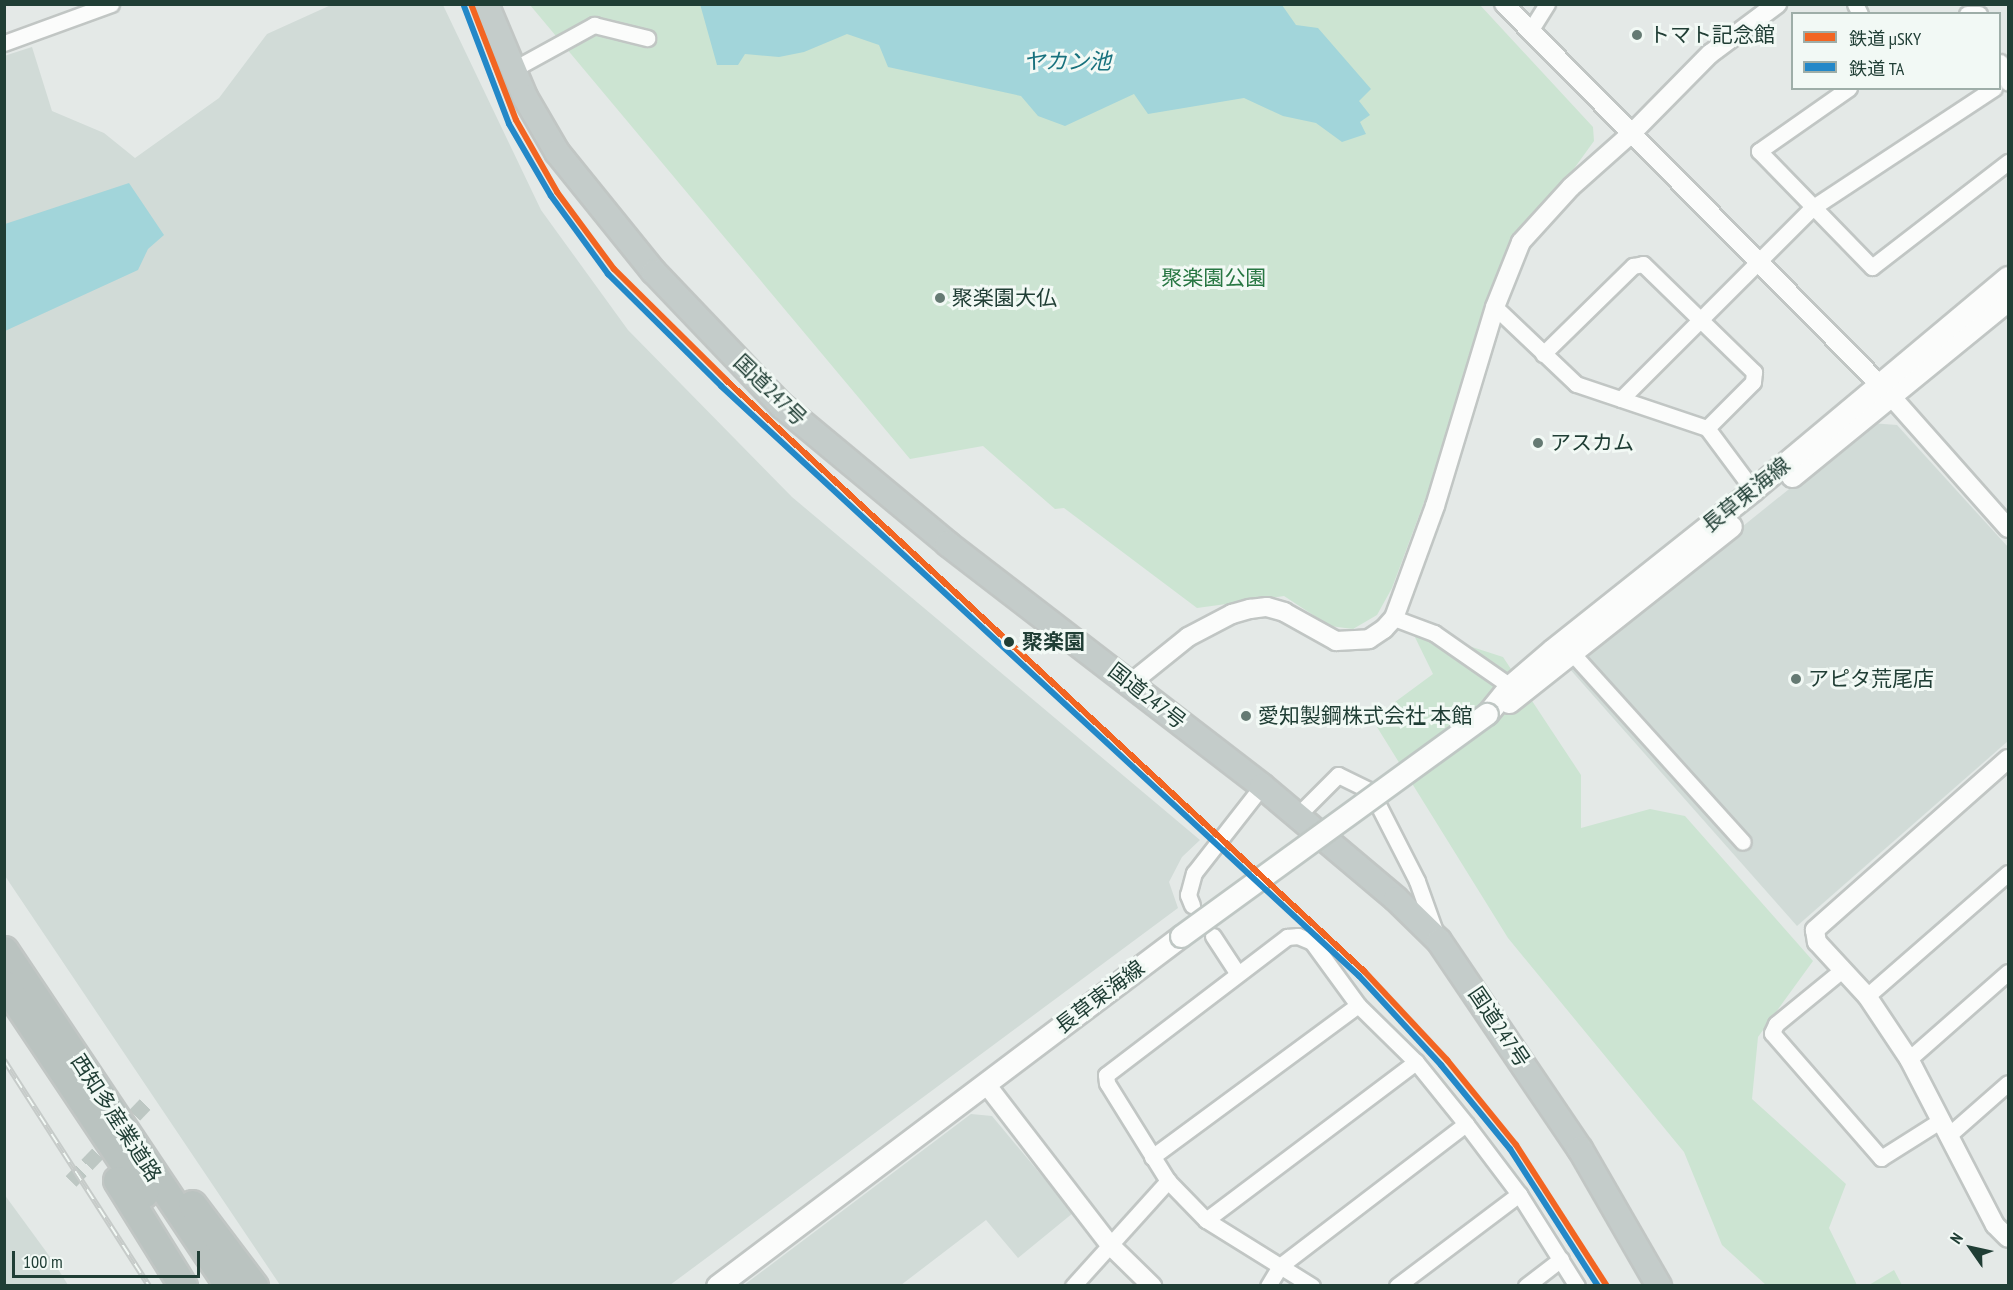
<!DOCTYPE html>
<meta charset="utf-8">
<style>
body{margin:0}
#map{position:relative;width:2013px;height:1290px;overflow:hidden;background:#e4e9e7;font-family:"PT Sans Narrow","Noto Sans JP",sans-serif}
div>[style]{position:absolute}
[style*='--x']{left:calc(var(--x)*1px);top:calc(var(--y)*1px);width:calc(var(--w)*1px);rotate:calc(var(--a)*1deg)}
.built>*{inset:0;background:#d1dbd7}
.green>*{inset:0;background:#cce4d2}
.water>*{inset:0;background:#a2d5da}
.minor-tunnel>*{height:15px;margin-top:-7.5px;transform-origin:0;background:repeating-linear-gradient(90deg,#bdc7c3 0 15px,transparent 0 23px)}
.roads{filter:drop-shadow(2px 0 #c1c6c4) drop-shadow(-2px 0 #c1c6c4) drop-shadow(0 2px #c1c6c4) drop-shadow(0 -2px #c1c6c4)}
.minor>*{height:15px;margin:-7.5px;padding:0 7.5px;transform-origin:7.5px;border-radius:7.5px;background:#fbfcfb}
.tertiary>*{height:18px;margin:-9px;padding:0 9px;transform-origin:9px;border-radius:9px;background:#fbfcfb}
.secondary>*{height:21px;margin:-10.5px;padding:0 10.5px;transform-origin:10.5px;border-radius:10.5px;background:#fbfcfb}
.trunk>*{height:24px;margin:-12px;padding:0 12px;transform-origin:12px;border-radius:12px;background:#c4ccca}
.motorway>*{height:27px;margin:-13.5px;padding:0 13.5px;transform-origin:13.5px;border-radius:13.5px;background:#bac3c0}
.rail>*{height:6px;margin-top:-3px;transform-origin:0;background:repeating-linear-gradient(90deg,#f2f9f5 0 11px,#c6cbc9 0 22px);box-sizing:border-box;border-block:2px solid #c6cbc9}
.bridges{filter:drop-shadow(2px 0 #bfc7c4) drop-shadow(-2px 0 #bfc7c4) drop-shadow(0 2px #bfc7c4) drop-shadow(0 -2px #bfc7c4)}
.secondary-bridge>*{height:21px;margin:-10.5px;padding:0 10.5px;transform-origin:10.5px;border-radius:10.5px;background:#fbfcfb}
.rail-1>*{height:6px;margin:-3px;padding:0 3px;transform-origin:3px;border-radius:3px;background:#f26522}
.rail-2>*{height:6px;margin:-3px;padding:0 3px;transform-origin:3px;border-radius:3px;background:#2388c8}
.dots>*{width:16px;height:16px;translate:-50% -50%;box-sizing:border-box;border:3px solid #f2f9f5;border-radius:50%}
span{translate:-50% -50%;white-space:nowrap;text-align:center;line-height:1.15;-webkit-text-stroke:6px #f2f9f5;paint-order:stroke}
.poi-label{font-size:21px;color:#203e35}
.left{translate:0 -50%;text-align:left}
.park-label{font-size:21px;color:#287743}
.street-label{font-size:21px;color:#203e35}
.stop-label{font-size:21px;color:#203e35;font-weight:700}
.water-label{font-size:22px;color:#17717d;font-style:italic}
.frame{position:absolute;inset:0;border:6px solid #203e35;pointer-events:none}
.legend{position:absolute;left:1791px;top:12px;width:210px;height:78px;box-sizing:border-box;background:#f2f9f5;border:2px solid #9eaea8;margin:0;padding:8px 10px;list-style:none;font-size:18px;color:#203e35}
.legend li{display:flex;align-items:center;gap:12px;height:30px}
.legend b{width:30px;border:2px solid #9eaea8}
.north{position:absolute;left:1941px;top:1218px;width:60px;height:60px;-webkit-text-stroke:4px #f2f9f5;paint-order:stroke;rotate:304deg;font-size:16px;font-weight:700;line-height:24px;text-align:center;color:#203e35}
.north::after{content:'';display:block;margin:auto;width:21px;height:27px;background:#203e35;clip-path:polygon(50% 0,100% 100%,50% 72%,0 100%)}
.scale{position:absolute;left:12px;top:1251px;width:188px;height:27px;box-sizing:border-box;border:3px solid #203e35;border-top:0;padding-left:8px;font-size:18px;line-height:21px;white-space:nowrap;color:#203e35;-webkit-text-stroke:4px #f2f9f5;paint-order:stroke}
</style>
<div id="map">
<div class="built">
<div style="clip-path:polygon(331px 5px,443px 5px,541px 210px,628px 330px,792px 497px,1200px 840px,1182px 857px,1169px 882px,1178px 908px,670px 1285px,280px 1285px,5px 876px,4px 56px,32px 47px,52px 111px,104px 133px,135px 158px,219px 98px,267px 34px)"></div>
<div style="clip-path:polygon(1871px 423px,1897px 425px,2008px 547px,2008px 741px,1797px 926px,1568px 667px)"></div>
<div style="clip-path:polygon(971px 1114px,992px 1116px,1073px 1213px,1018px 1258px,986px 1220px,901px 1285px,744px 1285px)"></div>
<div style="clip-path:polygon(4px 1194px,53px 1261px,68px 1285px,5px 1285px)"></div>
</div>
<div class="green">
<div style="clip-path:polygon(530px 5px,1480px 5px,1593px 127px,1594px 141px,1521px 242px,1392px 588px,1377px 615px,1353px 629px,1330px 626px,1284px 596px,1197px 608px,1064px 508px,1055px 509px,983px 446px,910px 459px)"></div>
<div style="clip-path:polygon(1410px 627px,1503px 657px,1581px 775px,1581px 828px,1650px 809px,1685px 816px,1813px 961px,1758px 1037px,1752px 1099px,1846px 1184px,1829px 1228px,1857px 1285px,1766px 1285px,1722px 1245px,1684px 1152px,1508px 938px,1372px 719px,1433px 674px)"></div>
<div style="clip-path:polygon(1894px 1270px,1902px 1285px,1869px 1285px)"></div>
</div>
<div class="water">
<div style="clip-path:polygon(700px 4px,1282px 5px,1296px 25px,1318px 28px,1371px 89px,1359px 101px,1370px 115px,1360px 122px,1366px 134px,1342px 142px,1316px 123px,1283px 116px,1244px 98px,1148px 114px,1134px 94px,1065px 126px,1038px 116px,1021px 96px,888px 67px,879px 45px,847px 34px,804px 52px,779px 57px,745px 54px,738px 65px,717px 65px)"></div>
<div style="clip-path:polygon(129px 183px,164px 235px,148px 249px,138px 270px,5px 331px,5px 224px)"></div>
</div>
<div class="minor-tunnel">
<div style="--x:71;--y:1181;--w:108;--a:-46.1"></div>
</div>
<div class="roads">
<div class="minor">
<div style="--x:1855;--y:4;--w:11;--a:63"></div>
<div style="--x:1967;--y:14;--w:12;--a:0"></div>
<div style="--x:1530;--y:31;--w:32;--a:-58"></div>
<div style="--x:4;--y:43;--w:114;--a:-20"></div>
<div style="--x:2000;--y:62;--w:22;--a:69"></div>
<div style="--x:512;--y:70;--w:94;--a:-28.8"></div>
<div style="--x:594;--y:25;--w:55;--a:13.8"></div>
<div style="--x:1849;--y:88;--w:110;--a:145"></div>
<div style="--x:1759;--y:151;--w:162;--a:45.8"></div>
<div style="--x:1872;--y:267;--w:172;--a:-37.7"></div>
<div style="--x:1495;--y:307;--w:112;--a:43.5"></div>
<div style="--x:1576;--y:384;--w:138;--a:18.6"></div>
<div style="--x:1707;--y:428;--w:77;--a:53.4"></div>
<div style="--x:1543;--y:354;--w:126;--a:-44.4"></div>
<div style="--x:1633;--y:266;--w:10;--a:-11"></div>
<div style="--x:1643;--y:264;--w:155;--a:44.2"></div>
<div style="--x:1754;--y:372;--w:10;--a:96"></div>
<div style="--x:1753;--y:382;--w:65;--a:135"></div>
<div style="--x:1621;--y:399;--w:270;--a:-45"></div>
<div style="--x:1812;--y:208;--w:218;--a:-33.4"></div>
<div style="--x:1394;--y:618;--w:43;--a:20.6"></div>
<div style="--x:1434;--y:633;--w:93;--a:34.9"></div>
<div style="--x:1573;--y:654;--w:253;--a:47.9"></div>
<div style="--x:1297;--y:816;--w:58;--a:-45"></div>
<div style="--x:1338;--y:775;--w:37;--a:26"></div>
<div style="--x:1371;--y:791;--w:101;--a:62.9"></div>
<div style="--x:1417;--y:881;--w:56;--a:70.3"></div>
<div style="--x:1192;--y:905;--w:11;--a:-112"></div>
<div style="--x:1188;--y:895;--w:23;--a:-75"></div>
<div style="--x:1194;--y:873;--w:110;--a:-52"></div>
<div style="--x:1213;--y:936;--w:45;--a:56.7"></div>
<div style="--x:1842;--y:970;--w:85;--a:140.7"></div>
<div style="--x:1776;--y:1024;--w:10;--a:114"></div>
<div style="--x:1772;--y:1033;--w:166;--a:48.9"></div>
<div style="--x:1881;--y:1158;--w:71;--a:-32.3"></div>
<div style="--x:1867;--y:996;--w:187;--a:-41.1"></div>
<div style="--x:1909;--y:1059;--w:132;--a:-41.3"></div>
<div style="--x:1950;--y:1134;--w:77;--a:-41.3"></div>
<div style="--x:1152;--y:1157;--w:256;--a:-36.4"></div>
<div style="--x:1206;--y:1220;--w:263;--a:-37"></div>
<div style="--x:1073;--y:1286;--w:142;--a:-47.9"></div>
<div style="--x:1268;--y:1286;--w:23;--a:-59"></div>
<div style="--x:1280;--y:1266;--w:234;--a:-37.4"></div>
<div style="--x:1312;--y:1286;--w:125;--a:-148.1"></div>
<div style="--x:1206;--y:1220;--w:54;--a:-134.3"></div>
<div style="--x:1168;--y:1181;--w:115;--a:-121.9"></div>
<div style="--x:1107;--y:1083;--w:8;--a:-97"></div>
<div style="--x:1106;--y:1075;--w:228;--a:-37.3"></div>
<div style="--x:1287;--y:937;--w:11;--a:-5"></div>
<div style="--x:1298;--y:936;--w:15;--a:23"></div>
<div style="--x:1312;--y:942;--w:78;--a:53.9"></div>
<div style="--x:1358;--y:1005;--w:81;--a:44.5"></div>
<div style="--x:1416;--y:1062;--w:80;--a:51.1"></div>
<div style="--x:1466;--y:1124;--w:88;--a:52.9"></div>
<div style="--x:1519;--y:1194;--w:109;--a:57.8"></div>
<div style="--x:1397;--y:1286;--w:153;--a:-37"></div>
<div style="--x:1526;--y:1286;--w:44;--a:-37.6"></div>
</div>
<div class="tertiary">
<div style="--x:1504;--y:4;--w:549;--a:45.37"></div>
<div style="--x:1890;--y:395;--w:178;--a:48.4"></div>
<div style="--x:1131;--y:683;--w:73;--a:-38.9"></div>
<div style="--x:1188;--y:637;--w:50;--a:-27.6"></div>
<div style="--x:1232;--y:614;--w:19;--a:-16"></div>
<div style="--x:1250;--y:609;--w:17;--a:-7"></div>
<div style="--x:1267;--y:607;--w:18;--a:16"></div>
<div style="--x:1284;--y:612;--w:60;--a:29.1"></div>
<div style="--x:1336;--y:641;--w:33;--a:-3"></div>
<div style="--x:1369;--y:639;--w:18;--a:-34"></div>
<div style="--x:1384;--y:629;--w:15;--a:-48"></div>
<div style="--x:1394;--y:618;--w:119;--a:-69.9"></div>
<div style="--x:1435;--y:506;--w:208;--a:-73.2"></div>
<div style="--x:1495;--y:307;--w:70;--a:-68.2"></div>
<div style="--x:1521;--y:242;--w:74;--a:-47.7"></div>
<div style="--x:1571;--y:187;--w:83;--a:-41.6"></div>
<div style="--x:1633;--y:132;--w:110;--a:-45.4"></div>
<div style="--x:1710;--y:54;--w:84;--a:-36.7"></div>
<div style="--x:2008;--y:759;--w:258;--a:138.5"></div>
<div style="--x:1815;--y:930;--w:12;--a:81"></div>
<div style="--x:1817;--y:942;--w:74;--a:47.2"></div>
<div style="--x:1867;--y:996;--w:76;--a:56.3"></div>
<div style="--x:1909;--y:1059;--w:187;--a:62.6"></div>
<div style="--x:1995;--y:1225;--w:18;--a:45"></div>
<div style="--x:986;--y:1084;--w:203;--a:52.4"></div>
<div style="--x:1110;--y:1245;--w:59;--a:44.3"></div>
</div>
<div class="secondary">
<div style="--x:1792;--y:476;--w:279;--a:-39.2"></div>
<div style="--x:1509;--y:702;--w:283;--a:-38.4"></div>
<div style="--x:1487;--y:714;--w:36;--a:-51"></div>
<div style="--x:1510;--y:686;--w:55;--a:-40.6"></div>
<div style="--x:1552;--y:650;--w:257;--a:-38.5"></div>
<div style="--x:1753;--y:490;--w:332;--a:-39.9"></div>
<div style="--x:717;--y:1286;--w:581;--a:-37.03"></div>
</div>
<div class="trunk">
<div style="--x:486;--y:4;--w:101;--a:67.2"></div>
<div style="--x:525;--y:97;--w:64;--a:59.8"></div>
<div style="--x:557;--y:152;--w:154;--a:51.1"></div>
<div style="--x:654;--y:272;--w:185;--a:46.3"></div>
<div style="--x:782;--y:406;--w:216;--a:39.7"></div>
<div style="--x:948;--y:544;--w:396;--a:37.6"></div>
<div style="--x:1262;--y:786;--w:175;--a:40.1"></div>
<div style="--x:1396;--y:899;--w:60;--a:44.3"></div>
<div style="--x:1439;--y:941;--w:251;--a:55.9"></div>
<div style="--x:1580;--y:1149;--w:158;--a:60"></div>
</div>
<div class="motorway">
<div style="--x:4;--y:950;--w:404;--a:56.2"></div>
<div style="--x:4;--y:984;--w:252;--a:56.2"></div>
<div style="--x:117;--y:1180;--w:125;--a:58.1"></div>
<div style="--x:192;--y:1204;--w:103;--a:52.9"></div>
</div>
</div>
<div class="rail">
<div style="--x:4;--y:1060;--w:269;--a:57.3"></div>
</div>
<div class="bridges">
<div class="secondary-bridge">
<div style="--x:1181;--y:936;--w:378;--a:-36"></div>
</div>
</div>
<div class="rail-1">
<div style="--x:471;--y:4;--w:124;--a:68.8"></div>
<div style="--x:516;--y:120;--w:83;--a:60.3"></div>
<div style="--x:557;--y:192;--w:96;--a:53.5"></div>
<div style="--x:614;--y:269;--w:158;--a:44.7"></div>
<div style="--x:726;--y:380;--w:870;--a:42.81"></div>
<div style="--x:1364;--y:971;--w:122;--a:47"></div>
<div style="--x:1447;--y:1060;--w:109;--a:50.9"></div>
<div style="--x:1516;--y:1145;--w:168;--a:57.2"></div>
</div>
<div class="rail-2">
<div style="--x:464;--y:6;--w:126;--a:69.1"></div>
<div style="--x:509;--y:124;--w:83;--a:59.7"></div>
<div style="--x:551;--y:196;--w:97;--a:53.8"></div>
<div style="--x:608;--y:274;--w:159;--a:44.7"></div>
<div style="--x:721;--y:386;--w:869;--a:42.76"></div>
<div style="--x:1359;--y:976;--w:121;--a:47.3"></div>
<div style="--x:1441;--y:1065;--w:109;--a:50.6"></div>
<div style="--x:1510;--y:1149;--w:163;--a:57.3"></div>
</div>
<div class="dots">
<div style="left:1637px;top:35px;background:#657a73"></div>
<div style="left:940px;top:298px;background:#657a73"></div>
<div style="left:1538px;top:443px;background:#657a73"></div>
<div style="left:1009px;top:642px;background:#203e35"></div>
<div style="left:1796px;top:679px;background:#657a73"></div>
<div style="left:1246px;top:716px;background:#657a73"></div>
</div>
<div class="poi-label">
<span class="left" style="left:1649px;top:35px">トマト記念館</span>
<span class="left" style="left:952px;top:298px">聚楽園大仏</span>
<span class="left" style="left:1550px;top:443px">アスカム</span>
<span class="left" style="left:1808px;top:679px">アピタ荒尾店</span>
<span class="left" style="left:1258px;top:716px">愛知製鋼株式会社 本館</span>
</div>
<div class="park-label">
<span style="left:1214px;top:278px">聚楽園公園</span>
</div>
<div class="street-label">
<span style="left:770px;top:390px;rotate:44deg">国道247号</span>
<span style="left:1746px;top:495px;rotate:-39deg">長草東海線</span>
<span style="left:1147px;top:696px;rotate:38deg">国道247号</span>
<span style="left:1100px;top:997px;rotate:-37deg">長草東海線</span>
<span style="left:1499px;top:1027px;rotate:56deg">国道247号</span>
<span style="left:116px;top:1118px;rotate:57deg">西知多産業道路</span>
</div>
<div class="stop-label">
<span class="left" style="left:1022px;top:642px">聚楽園</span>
</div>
<div class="water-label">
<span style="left:1067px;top:62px">ヤカン池</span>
</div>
<div class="frame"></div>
<ul class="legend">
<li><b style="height:8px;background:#f26522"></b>鉄道 μSKY</li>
<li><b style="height:8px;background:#2388c8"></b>鉄道 TA</li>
</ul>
<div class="north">N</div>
<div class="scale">100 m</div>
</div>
